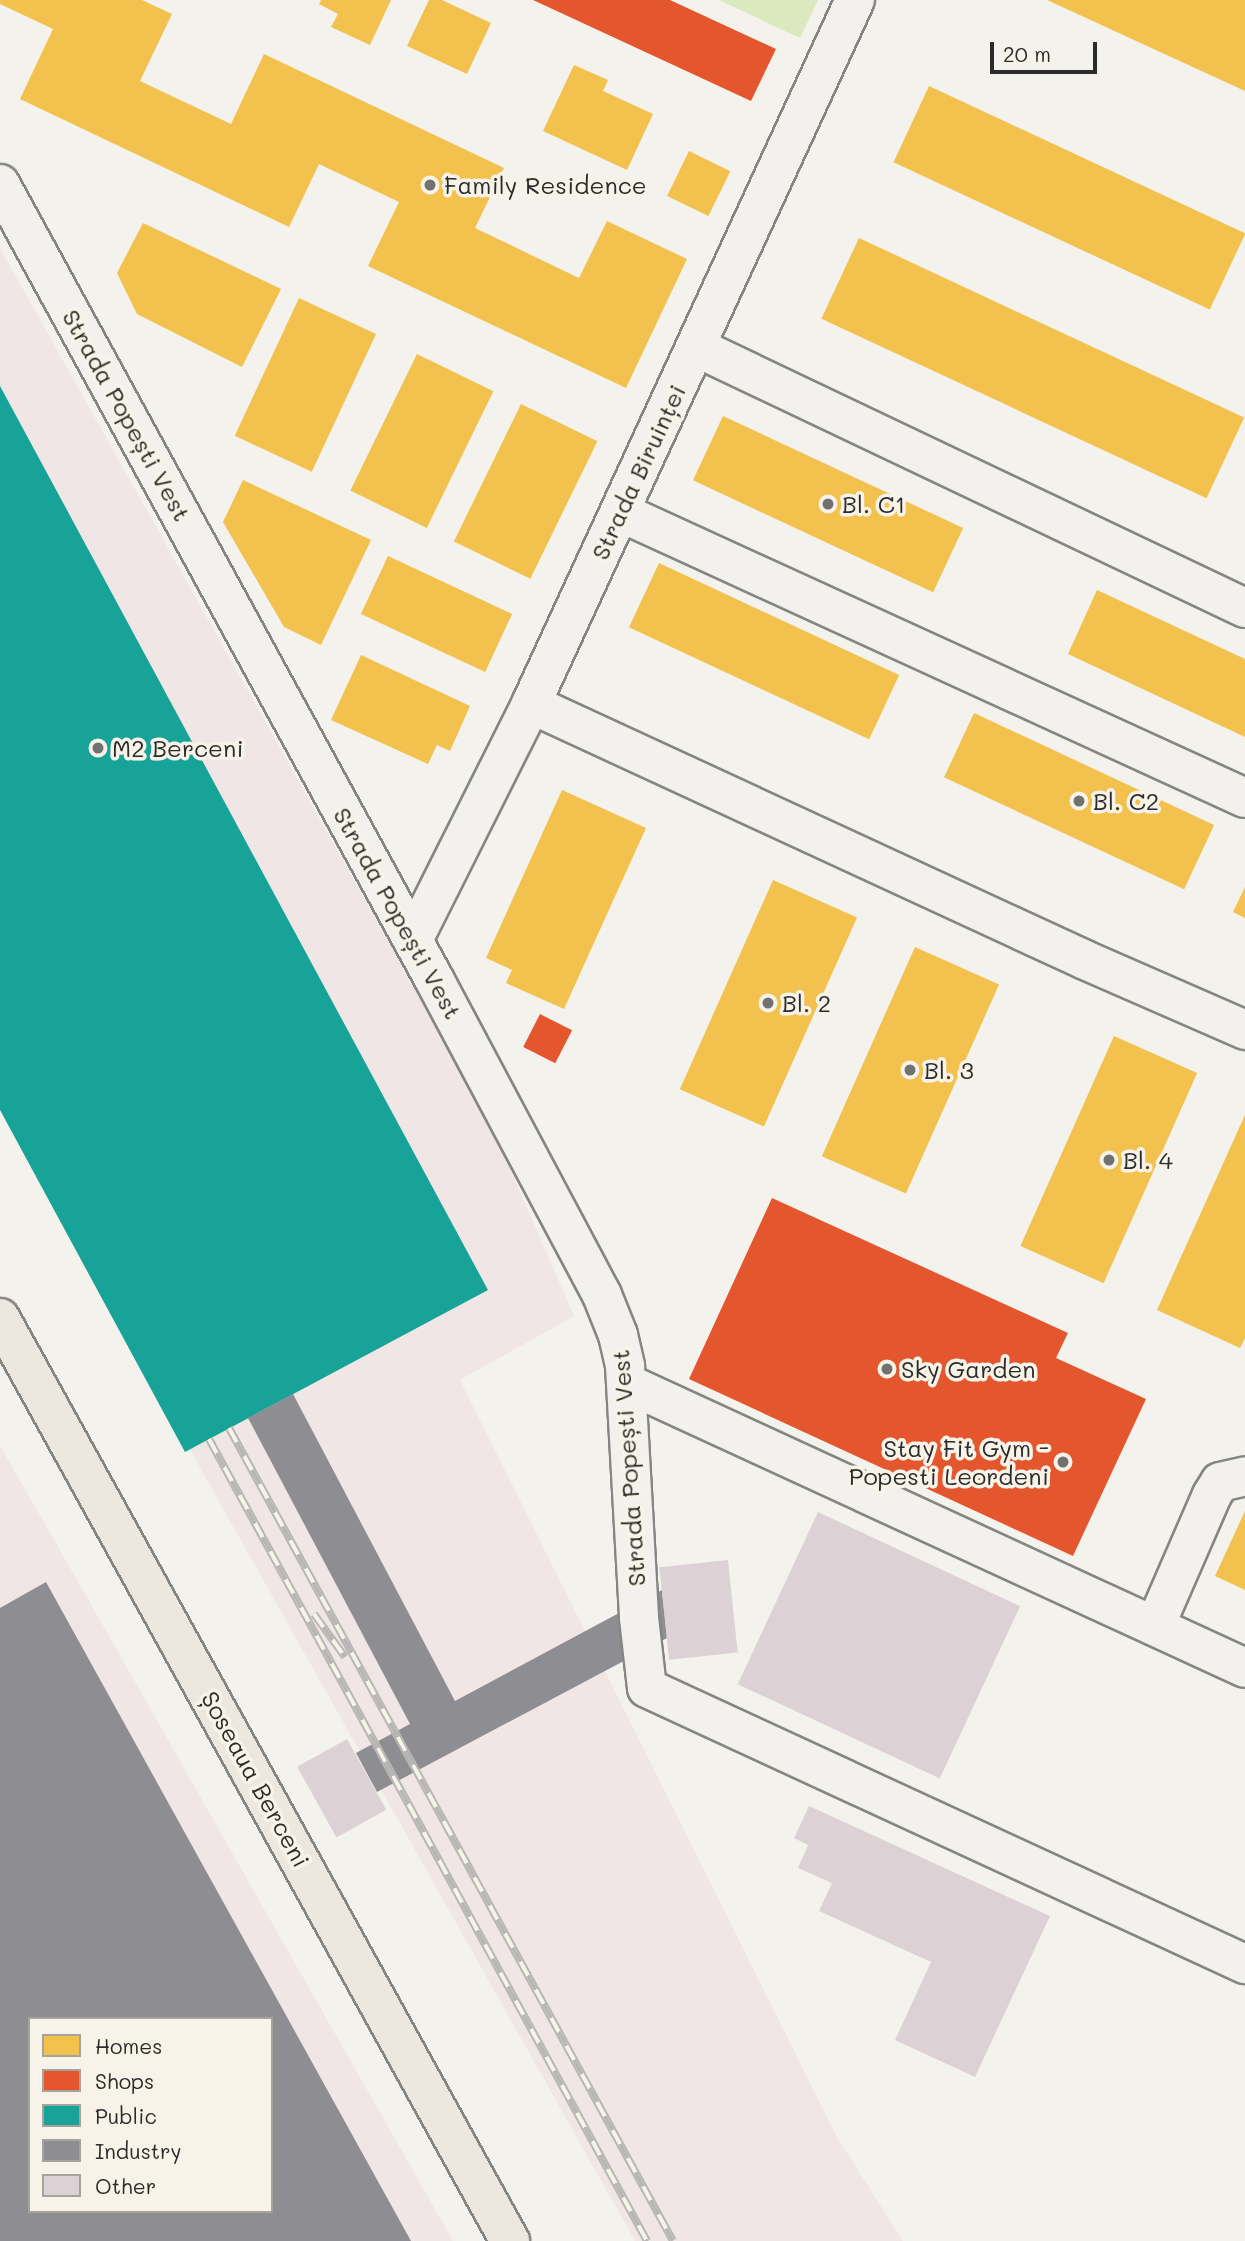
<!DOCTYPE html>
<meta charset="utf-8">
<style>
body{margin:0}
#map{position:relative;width:1245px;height:2241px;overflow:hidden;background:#f4f2ec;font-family:Mali,sans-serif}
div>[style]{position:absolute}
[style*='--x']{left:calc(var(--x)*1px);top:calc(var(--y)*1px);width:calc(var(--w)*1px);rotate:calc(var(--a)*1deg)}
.built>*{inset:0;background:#f0e6e5}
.green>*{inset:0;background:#dce8bd}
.homes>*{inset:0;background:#f2c14e;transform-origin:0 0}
.shops>*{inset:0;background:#e4572e;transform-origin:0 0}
.public>*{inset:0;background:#17a398}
.industry>*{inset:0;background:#8d8d92}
.building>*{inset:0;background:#dcd2d5;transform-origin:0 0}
.roads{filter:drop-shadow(2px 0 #858582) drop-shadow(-2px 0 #858582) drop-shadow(0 2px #858582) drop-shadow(0 -2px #858582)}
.minor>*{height:38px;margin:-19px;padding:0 19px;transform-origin:19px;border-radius:19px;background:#f2f1ed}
.major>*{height:38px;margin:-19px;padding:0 19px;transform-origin:19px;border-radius:19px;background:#ede8df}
.rail>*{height:8px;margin-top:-4px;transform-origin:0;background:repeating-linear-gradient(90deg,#f7f3e8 0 16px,#b8b7b5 0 32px);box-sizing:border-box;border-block:2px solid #b8b7b5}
.dots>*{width:19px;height:19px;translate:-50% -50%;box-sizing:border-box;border:4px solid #f7f3e8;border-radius:50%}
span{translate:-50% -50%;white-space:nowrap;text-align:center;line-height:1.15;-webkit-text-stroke:7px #f7f3e8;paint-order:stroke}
.poi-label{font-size:24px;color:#2b2b2b}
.left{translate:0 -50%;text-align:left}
.right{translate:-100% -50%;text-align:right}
.street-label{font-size:24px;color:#2b2b2b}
.legend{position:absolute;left:28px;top:2017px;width:245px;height:196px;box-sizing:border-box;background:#f7f3e8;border:2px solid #a5a39c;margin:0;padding:9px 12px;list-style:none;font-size:21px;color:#2b2b2b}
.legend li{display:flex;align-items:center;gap:14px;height:35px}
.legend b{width:35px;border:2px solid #a5a39c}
.scale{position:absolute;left:990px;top:42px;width:107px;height:32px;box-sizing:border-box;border:4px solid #2b2b2b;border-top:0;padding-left:9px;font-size:21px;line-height:24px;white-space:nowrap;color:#2b2b2b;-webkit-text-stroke:5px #f7f3e8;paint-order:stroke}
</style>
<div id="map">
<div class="built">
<div style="clip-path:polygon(0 248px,491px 1125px,574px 1316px,460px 1380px,837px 2137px,903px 2241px,635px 2241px,198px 1464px,0 1099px)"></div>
<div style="clip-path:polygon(evenodd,0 1446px,85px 1594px,453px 2241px,0 2241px,0 1446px,30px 2019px,271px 2019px,271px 2211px,30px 2211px,30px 2019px)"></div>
</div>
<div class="green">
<div style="clip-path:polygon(719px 0,818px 0,800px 38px)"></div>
</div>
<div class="homes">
<div style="clip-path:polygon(0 0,142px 0,172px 14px,140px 81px,231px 124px,264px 54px,504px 168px,475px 228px,579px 278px,607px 221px,687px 259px,626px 388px,368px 266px,399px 202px,319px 164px,289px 227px,20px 99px,53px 29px,0 4px)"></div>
<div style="clip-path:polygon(321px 0,391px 0,370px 45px,331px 27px,338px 14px,319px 4px)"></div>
<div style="clip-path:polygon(429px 0,442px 0,491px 23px,467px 74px,407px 46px)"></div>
<div style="clip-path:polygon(1047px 0,1245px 0,1245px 91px)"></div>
<div style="clip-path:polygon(574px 65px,608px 80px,603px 91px,653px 114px,627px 170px,543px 131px)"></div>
<div style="left:929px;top:86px;width:349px;height:84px;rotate:25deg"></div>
<div style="left:689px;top:151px;width:46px;height:50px;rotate:26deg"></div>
<div style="clip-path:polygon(143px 223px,281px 289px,242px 367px,137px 314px,117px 273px)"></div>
<div style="left:859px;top:238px;width:425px;height:89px;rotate:25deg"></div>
<div style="left:299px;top:298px;width:85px;height:152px;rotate:25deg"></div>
<div style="left:417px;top:354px;width:85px;height:152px;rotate:26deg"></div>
<div style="left:521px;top:404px;width:85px;height:153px;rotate:26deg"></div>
<div style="left:723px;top:416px;width:265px;height:71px;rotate:25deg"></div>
<div style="clip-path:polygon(243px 480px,371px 540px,321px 645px,284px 627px,223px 522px)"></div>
<div style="left:388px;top:556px;width:137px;height:64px;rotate:25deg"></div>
<div style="left:659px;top:563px;width:265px;height:71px;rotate:25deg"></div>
<div style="clip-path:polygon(1097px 590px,1245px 659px,1245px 737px,1068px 654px)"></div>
<div style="clip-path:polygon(361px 655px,470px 706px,450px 751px,437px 745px,428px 764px,331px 720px)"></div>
<div style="left:974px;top:713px;width:265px;height:71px;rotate:25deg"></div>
<div style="clip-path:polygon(562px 790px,646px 828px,564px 1009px,506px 983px,512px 970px,486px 958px)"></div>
<div style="left:773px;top:880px;width:92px;height:229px;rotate:24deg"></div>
<div style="clip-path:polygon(1245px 887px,1245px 918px,1233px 912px)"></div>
<div style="left:915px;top:947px;width:92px;height:229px;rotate:24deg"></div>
<div style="left:1114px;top:1036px;width:91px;height:230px;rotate:24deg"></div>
<div style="clip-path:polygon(1245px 1115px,1245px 1338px,1240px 1348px,1157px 1310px)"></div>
<div style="clip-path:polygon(1245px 1511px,1245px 1590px,1215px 1576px)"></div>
</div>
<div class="shops">
<div style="clip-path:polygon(533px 0,670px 0,776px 49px,751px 101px)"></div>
<div style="left:540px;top:1014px;width:36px;height:37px;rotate:27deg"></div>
<div style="clip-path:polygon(772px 1198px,1068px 1333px,1056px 1358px,1146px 1399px,1073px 1556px,689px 1379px)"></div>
</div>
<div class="public">
<div style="clip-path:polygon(0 386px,488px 1290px,185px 1452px,0 1110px)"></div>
</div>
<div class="industry">
<div style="clip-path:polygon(293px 1394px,455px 1701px,662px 1590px,667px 1638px,377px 1792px,356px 1753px,410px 1724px,248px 1418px)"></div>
<div style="clip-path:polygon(evenodd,46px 1582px,411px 2241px,0 2241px,0 1608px,46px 1582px,30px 2019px,271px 2019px,271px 2211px,30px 2211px,30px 2019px)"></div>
</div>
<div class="building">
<div style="left:818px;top:1512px;width:223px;height:190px;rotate:25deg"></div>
<div style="left:728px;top:1560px;width:93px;height:69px;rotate:84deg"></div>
<div style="left:347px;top:1739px;width:81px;height:57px;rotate:61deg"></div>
<div style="clip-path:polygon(809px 1806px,1050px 1916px,975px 2077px,895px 2040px,931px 1962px,819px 1911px,832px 1883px,798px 1868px,808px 1845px,794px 1838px)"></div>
</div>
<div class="roads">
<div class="minor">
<div style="--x:0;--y:184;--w:906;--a:61.37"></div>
<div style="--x:434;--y:979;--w:358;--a:62"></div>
<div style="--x:602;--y:1295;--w:43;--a:68.2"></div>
<div style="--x:618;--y:1335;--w:32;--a:77"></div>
<div style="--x:625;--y:1366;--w:252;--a:86.8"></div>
<div style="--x:639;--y:1618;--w:70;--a:83.5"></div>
<div style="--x:647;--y:1688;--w:659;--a:24.78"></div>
<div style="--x:696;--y:347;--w:608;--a:25.43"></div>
<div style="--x:620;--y:512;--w:687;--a:24.59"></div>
<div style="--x:531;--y:704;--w:610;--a:24.8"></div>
<div style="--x:1085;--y:960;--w:175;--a:23.6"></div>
<div style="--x:413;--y:940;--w:264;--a:-63.4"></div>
<div style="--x:531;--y:704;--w:775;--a:-65.29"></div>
<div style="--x:626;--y:1383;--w:681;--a:24.72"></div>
<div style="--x:1155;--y:1626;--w:143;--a:-66.5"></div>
<div style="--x:1212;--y:1495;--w:15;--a:-58"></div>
<div style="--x:1220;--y:1482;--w:26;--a:-13"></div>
</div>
<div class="major">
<div style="--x:0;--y:1318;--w:1055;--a:61.08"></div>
</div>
</div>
<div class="rail">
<div style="--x:229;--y:1428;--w:926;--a:61.36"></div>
<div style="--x:209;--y:1439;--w:914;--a:61.36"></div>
<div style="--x:314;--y:1614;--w:53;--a:54.2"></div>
</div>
<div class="dots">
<div style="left:430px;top:185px;background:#71716f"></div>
<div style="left:828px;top:504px;background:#71716f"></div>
<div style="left:98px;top:748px;background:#71716f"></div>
<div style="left:1079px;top:801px;background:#71716f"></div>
<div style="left:768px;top:1003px;background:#71716f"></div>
<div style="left:910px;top:1070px;background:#71716f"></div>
<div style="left:1109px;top:1160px;background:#71716f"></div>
<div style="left:887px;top:1369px;background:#71716f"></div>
<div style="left:1063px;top:1462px;background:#71716f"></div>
</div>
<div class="poi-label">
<span class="left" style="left:444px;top:185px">Family Residence</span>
<span class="left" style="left:842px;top:504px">Bl. C1</span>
<span class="left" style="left:112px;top:748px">M2 Berceni</span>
<span class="left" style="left:1093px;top:801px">Bl. C2</span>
<span class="left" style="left:782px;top:1003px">Bl. 2</span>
<span class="left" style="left:924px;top:1070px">Bl. 3</span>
<span class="left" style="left:1123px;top:1160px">Bl. 4</span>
<span class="left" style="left:901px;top:1369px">Sky Garden</span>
<span class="right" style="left:1049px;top:1462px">Stay Fit Gym -<br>Popesti Leordeni</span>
</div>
<div class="street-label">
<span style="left:127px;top:415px;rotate:61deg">Strada Popești Vest</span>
<span style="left:638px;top:472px;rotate:-65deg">Strada Biruinței</span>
<span style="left:398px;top:913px;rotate:61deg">Strada Popești Vest</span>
<span style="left:628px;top:1468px;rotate:-94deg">Strada Popești Vest</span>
<span style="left:256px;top:1779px;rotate:61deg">Șoseaua Berceni</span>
</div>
<ul class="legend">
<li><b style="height:19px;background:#f2c14e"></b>Homes</li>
<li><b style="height:19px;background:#e4572e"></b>Shops</li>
<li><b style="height:19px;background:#17a398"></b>Public</li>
<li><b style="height:19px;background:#8d8d92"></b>Industry</li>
<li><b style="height:19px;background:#dcd2d5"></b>Other</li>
</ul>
<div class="scale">20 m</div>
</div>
